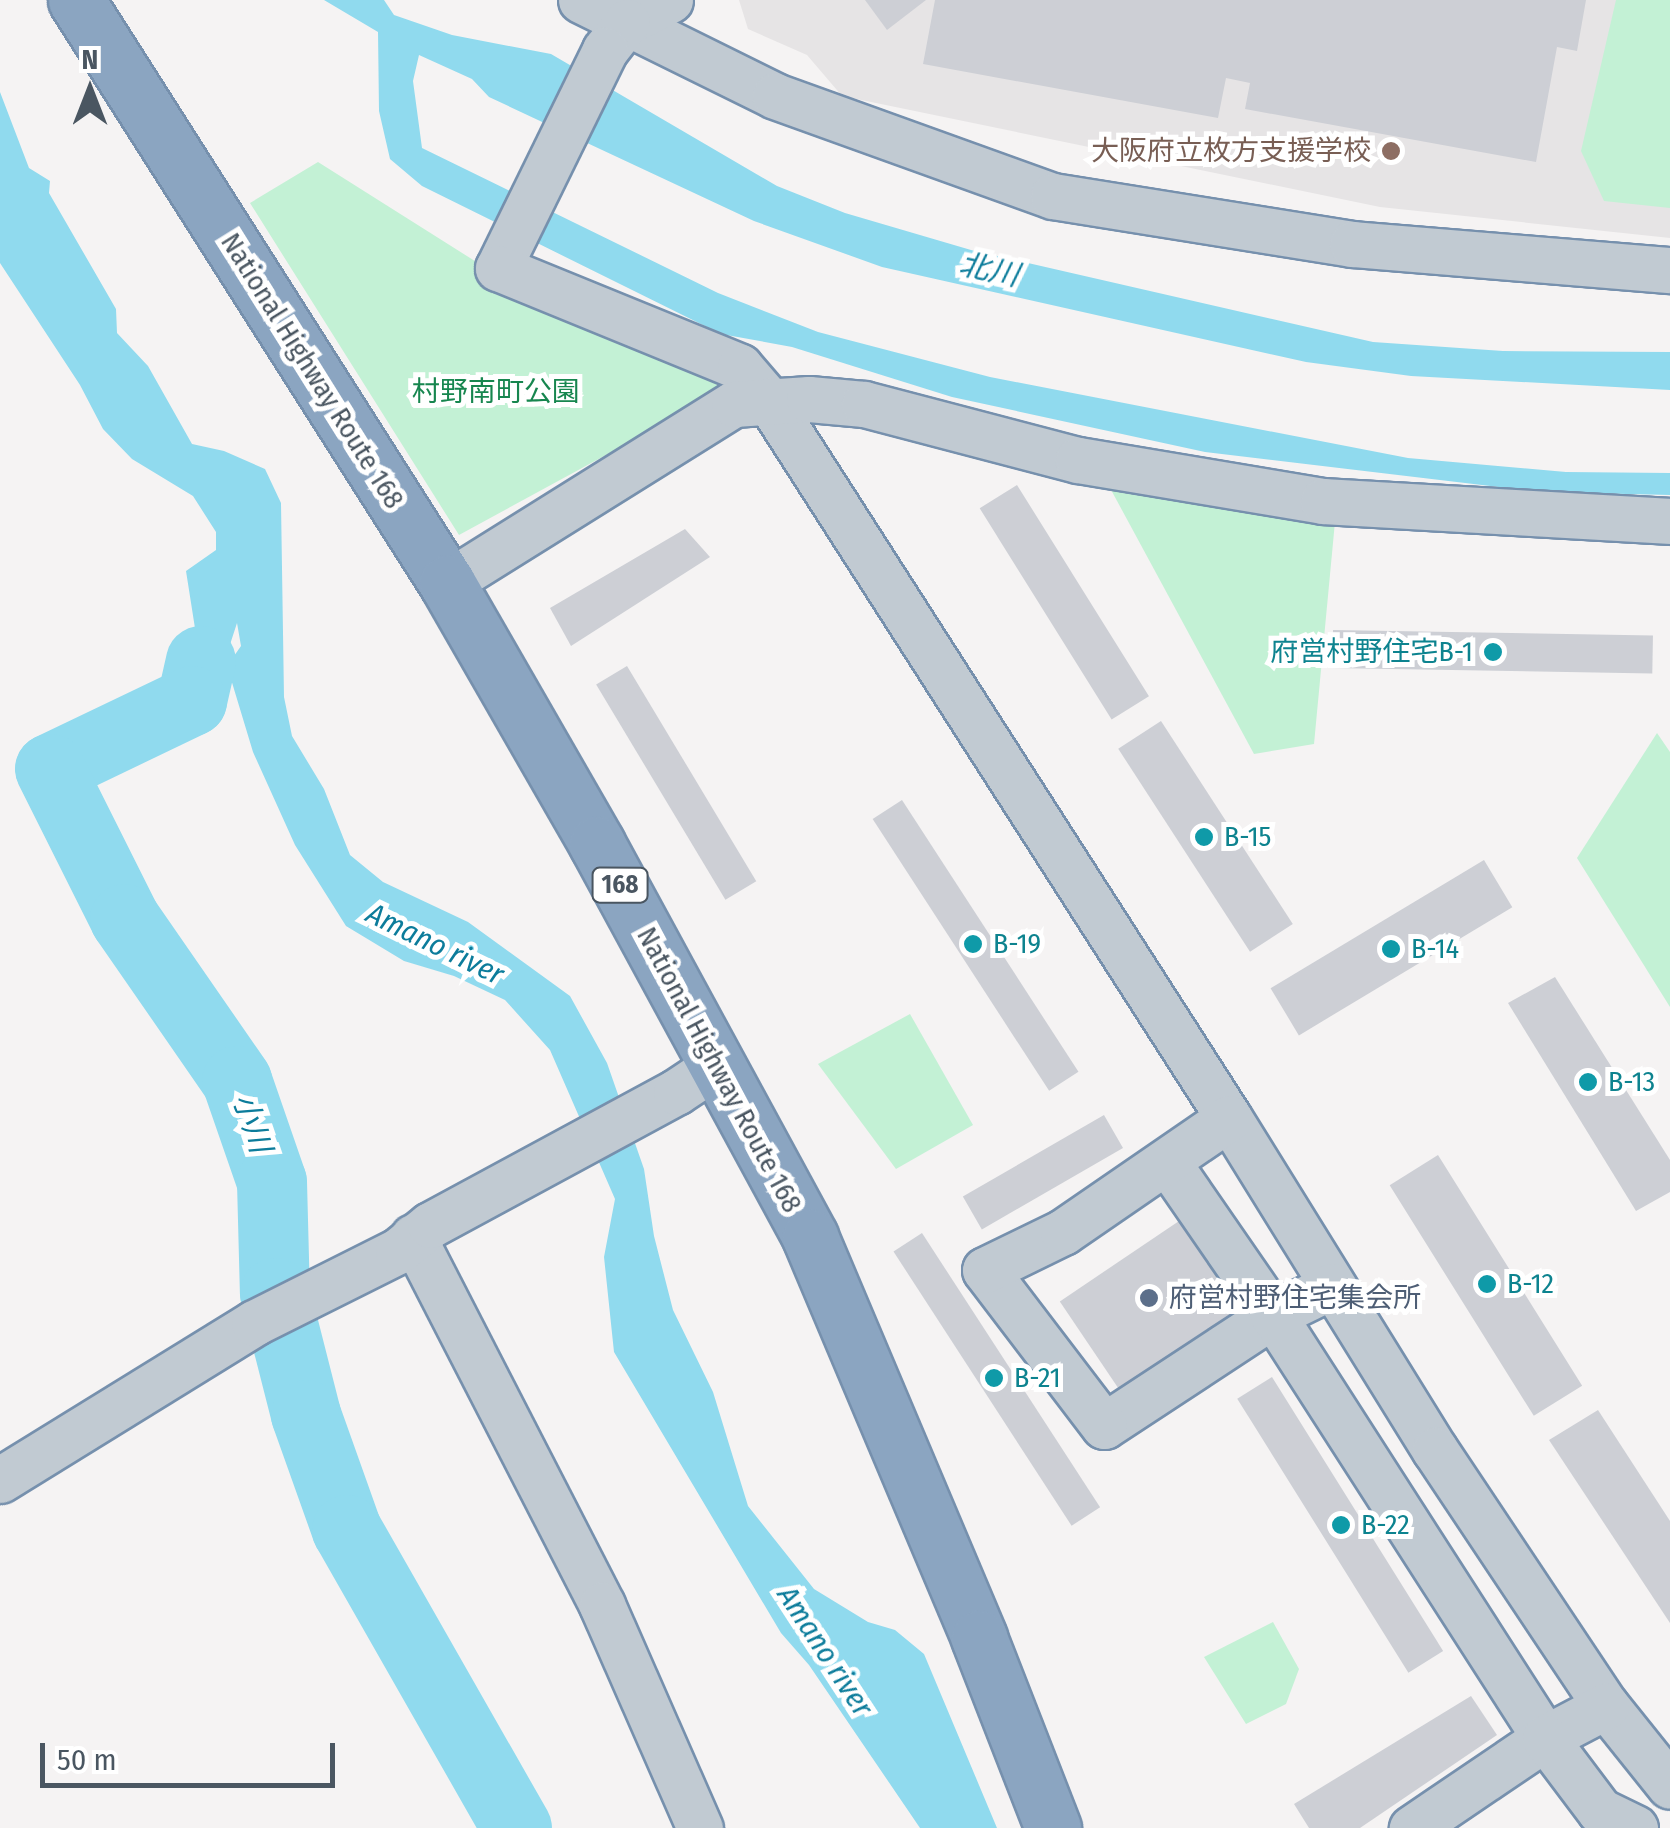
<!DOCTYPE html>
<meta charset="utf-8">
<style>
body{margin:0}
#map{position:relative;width:1670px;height:1828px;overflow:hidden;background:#f5f3f3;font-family:"Fira Sans Condensed","Noto Sans JP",sans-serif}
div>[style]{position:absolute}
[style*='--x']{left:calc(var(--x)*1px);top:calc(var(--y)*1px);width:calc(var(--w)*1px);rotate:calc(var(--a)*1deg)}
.education>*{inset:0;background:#e6e4e5}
.green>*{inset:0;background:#c3f1d5}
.water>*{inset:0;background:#90daee}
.river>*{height:70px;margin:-35px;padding:0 35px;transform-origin:35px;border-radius:35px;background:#90daee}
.building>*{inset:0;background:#cdcfd5;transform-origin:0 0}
.roads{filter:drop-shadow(2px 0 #7690ad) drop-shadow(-2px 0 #7690ad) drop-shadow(0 2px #7690ad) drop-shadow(0 -2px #7690ad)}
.minor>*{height:45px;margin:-22.5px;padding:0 22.5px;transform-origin:22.5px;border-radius:22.5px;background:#c1cad2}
.highway>*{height:55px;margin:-27.5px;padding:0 27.5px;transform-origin:27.5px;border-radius:27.5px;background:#8ba5c1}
.dots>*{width:28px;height:28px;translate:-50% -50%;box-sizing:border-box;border:5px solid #fff;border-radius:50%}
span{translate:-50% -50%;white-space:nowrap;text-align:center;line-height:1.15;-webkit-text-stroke:10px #fff;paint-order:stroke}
.shield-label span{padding:2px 8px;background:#fff;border:2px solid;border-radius:8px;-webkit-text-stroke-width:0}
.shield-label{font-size:25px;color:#4a5661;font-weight:700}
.education-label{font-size:28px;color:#785e54}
.right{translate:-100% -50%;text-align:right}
.street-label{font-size:28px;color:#4a5661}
.park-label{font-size:28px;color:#17864f}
.culture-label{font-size:28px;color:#0d838f}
.left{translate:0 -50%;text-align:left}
.service-label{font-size:28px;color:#4e5e75}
.water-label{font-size:30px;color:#0c7c9b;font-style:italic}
.north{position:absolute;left:40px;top:40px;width:100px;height:100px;-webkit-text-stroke:8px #fff;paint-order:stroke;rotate:0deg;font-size:28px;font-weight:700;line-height:40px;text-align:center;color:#4a5661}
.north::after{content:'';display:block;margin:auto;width:35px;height:45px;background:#4a5661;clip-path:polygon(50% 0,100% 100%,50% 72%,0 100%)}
.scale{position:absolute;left:40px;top:1743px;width:295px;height:45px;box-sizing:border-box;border:5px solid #4a5661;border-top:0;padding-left:12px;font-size:30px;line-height:35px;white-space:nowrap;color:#4a5661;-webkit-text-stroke:8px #fff;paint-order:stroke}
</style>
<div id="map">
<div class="education">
<div style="clip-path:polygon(739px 0,1670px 0,1670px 238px,1380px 207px,842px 96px,807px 55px,748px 29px)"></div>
</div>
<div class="green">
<div style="clip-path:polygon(1616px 0,1670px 0,1670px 208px,1604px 201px,1581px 151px)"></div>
<div style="clip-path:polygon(318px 162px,478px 263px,731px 387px,459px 535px,250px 203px)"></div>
<div style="clip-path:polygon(1103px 475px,1336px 511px,1314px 744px,1254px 754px)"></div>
<div style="clip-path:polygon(1657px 733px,1670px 752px,1670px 1007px,1577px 858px)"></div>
<div style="clip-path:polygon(910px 1014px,973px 1125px,896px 1169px,818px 1064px)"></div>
<div style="clip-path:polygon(1273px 1622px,1299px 1669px,1286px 1704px,1246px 1724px,1204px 1657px)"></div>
</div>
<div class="water">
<div style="clip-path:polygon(324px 0,384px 0,394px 15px,452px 35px,551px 54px,777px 186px,845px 213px,971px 250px,1373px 342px,1503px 351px,1670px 352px,1670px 390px,1411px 376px,1306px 362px,882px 267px,754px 221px,489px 97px,472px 79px,419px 55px,413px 81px,422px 148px,718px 293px,818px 332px,990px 377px,1408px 458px,1566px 472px,1670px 473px,1670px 495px,1540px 492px,1205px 452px,952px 397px,792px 347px,721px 334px,422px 186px,390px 159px,379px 111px,378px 32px)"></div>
<div style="clip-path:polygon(0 92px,29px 168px,50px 181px,49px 193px,116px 309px,117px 333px,148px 366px,192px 444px,224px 451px,265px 469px,281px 503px,284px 697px,292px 736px,324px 789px,350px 855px,383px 882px,468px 922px,570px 996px,607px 1063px,644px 1169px,654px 1236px,673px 1310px,713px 1392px,748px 1506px,814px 1589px,868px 1622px,895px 1630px,924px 1654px,997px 1828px,920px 1828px,809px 1665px,781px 1633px,614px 1352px,604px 1257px,615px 1199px,550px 1050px,505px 1000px,454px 976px,404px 961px,346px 926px,295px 845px,253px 752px,227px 666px,241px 646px,237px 623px,210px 706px,152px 735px,140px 716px,182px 694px,197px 641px,186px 571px,216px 550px,216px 532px,193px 496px,132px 459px,103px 429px,80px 385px,0 263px)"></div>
</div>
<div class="river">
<div style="--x:201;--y:661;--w:41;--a:102.7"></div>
<div style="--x:192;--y:701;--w:157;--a:154.4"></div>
<div style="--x:50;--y:769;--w:168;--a:63.4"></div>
<div style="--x:125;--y:919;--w:197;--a:55.3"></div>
<div style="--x:237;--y:1081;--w:107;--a:70.9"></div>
<div style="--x:272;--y:1182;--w:111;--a:88.5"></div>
<div style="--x:275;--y:1293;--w:126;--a:75.7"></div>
<div style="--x:306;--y:1415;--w:122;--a:70.4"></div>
<div style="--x:347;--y:1530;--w:343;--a:60.3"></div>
</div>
<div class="building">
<div style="clip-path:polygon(865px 0,926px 0,887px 30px)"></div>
<div style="clip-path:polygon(935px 0,1586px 0,1577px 51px,1557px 47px,1536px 162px,1245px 109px,1250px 83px,1226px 78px,1218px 118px,923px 64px)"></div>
<div style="left:1017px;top:485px;width:249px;height:44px;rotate:58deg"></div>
<div style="clip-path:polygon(685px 529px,710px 557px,571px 646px,550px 608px)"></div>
<div style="left:1333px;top:630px;width:320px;height:38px;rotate:1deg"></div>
<div style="left:627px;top:666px;width:251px;height:36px;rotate:59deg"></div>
<div style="left:1161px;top:721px;width:242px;height:51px;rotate:57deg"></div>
<div style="left:902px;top:800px;width:324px;height:35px;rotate:57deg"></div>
<div style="left:1484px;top:860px;width:55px;height:249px;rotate:59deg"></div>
<div style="clip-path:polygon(1555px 977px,1670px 1160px,1670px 1192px,1636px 1211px,1508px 1003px)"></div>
<div style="left:1104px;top:1115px;width:38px;height:163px;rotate:60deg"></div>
<div style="left:1438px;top:1155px;width:272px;height:57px;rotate:58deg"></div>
<div style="left:1185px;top:1217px;width:108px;height:151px;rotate:56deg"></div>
<div style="left:922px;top:1233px;width:327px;height:34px;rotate:57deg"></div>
<div style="left:1272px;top:1377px;width:323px;height:41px;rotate:58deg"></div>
<div style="clip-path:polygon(1598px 1410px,1670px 1521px,1670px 1623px,1549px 1440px)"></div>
<div style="clip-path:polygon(1471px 1696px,1497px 1735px,1360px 1828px,1309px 1828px,1294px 1804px)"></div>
</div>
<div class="roads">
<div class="minor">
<div style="--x:581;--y:0;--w:216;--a:26.3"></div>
<div style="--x:775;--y:96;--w:295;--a:19.8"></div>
<div style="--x:1053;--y:196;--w:303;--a:9.1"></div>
<div style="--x:1352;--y:244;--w:319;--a:4.7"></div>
<div style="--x:670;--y:0;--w:48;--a:152.9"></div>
<div style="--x:627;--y:22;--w:36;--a:128"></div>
<div style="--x:605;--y:50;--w:243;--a:116.1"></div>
<div style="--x:498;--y:268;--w:261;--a:22.2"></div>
<div style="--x:740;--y:367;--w:45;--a:49.5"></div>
<div style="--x:769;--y:401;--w:852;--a:57.32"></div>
<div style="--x:1229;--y:1118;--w:391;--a:58.2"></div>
<div style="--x:1435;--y:1450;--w:308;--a:56.3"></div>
<div style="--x:1606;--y:1706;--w:102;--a:51.3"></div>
<div style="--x:447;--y:583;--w:338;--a:-32"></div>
<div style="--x:734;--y:404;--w:75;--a:-3.8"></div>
<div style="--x:809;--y:399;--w:55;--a:5.2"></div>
<div style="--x:864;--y:404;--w:221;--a:14.7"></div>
<div style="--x:1078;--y:460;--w:248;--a:9.5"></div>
<div style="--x:1323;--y:501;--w:348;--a:3.3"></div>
<div style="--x:1168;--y:1163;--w:185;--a:55.4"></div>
<div style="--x:1273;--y:1315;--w:202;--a:146.7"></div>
<div style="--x:1104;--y:1426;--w:196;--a:-127.3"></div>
<div style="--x:985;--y:1270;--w:87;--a:-26"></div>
<div style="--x:1063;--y:1232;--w:201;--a:-34.5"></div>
<div style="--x:413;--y:1237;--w:414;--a:62.8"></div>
<div style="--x:602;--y:1605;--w:244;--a:66.3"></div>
<div style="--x:1332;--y:1286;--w:66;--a:153.8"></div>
<div style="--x:1273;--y:1315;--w:503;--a:57.26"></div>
<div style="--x:1545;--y:1738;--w:161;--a:145.9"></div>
<div style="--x:0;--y:1480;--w:299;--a:-31.7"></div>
<div style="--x:254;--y:1323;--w:161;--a:-26.6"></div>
<div style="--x:398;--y:1251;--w:41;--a:-39.1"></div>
<div style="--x:430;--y:1225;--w:280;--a:-28.4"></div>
<div style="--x:676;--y:1092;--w:47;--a:-33.7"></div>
<div style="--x:1606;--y:1706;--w:69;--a:152.3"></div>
<div style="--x:1545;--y:1738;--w:91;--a:53"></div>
<div style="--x:1600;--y:1811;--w:39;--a:26"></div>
</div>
<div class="highway">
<div style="--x:76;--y:0;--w:691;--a:57.53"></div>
<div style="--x:447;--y:583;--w:301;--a:60.1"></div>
<div style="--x:597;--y:844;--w:447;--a:61.5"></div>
<div style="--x:810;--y:1237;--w:435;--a:67.1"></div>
<div style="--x:979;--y:1638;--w:204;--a:68.7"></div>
</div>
</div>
<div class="dots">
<div style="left:1391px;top:151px;background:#8d6e63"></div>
<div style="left:1493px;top:652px;background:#0f9aa8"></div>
<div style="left:1204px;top:837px;background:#0f9aa8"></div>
<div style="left:973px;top:944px;background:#0f9aa8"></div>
<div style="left:1391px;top:949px;background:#0f9aa8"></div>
<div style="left:1588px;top:1082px;background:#0f9aa8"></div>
<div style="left:1487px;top:1284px;background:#0f9aa8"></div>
<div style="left:1149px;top:1298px;background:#5c6f8a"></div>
<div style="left:994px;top:1378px;background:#0f9aa8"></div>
<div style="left:1341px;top:1525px;background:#0f9aa8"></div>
</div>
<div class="shield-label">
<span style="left:620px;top:885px">168</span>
</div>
<div class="education-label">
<span class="right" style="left:1371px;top:151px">大阪府立枚方支援学校</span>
</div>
<div class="street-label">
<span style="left:312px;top:371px;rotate:58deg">National Highway Route 168</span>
<span style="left:719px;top:1070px;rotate:62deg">National Highway Route 168</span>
</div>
<div class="park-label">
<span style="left:496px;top:392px">村野南町公園</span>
</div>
<div class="culture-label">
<span class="right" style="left:1473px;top:652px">府営村野住宅B-1</span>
<span class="left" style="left:1224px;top:837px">B-15</span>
<span class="left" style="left:993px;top:944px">B-19</span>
<span class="left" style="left:1411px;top:949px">B-14</span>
<span class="left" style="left:1608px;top:1082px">B-13</span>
<span class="left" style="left:1507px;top:1284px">B-12</span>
<span class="left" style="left:1014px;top:1378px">B-21</span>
<span class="left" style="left:1361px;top:1525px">B-22</span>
</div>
<div class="service-label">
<span class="left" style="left:1169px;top:1298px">府営村野住宅集会所</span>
</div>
<div class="water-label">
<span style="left:989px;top:270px;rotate:12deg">北川</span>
<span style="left:435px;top:944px;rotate:26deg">Amano river</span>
<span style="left:252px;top:1123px;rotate:71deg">小川</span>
<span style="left:825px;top:1651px;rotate:57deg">Amano river</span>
</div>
<div class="north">N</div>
<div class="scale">50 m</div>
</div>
